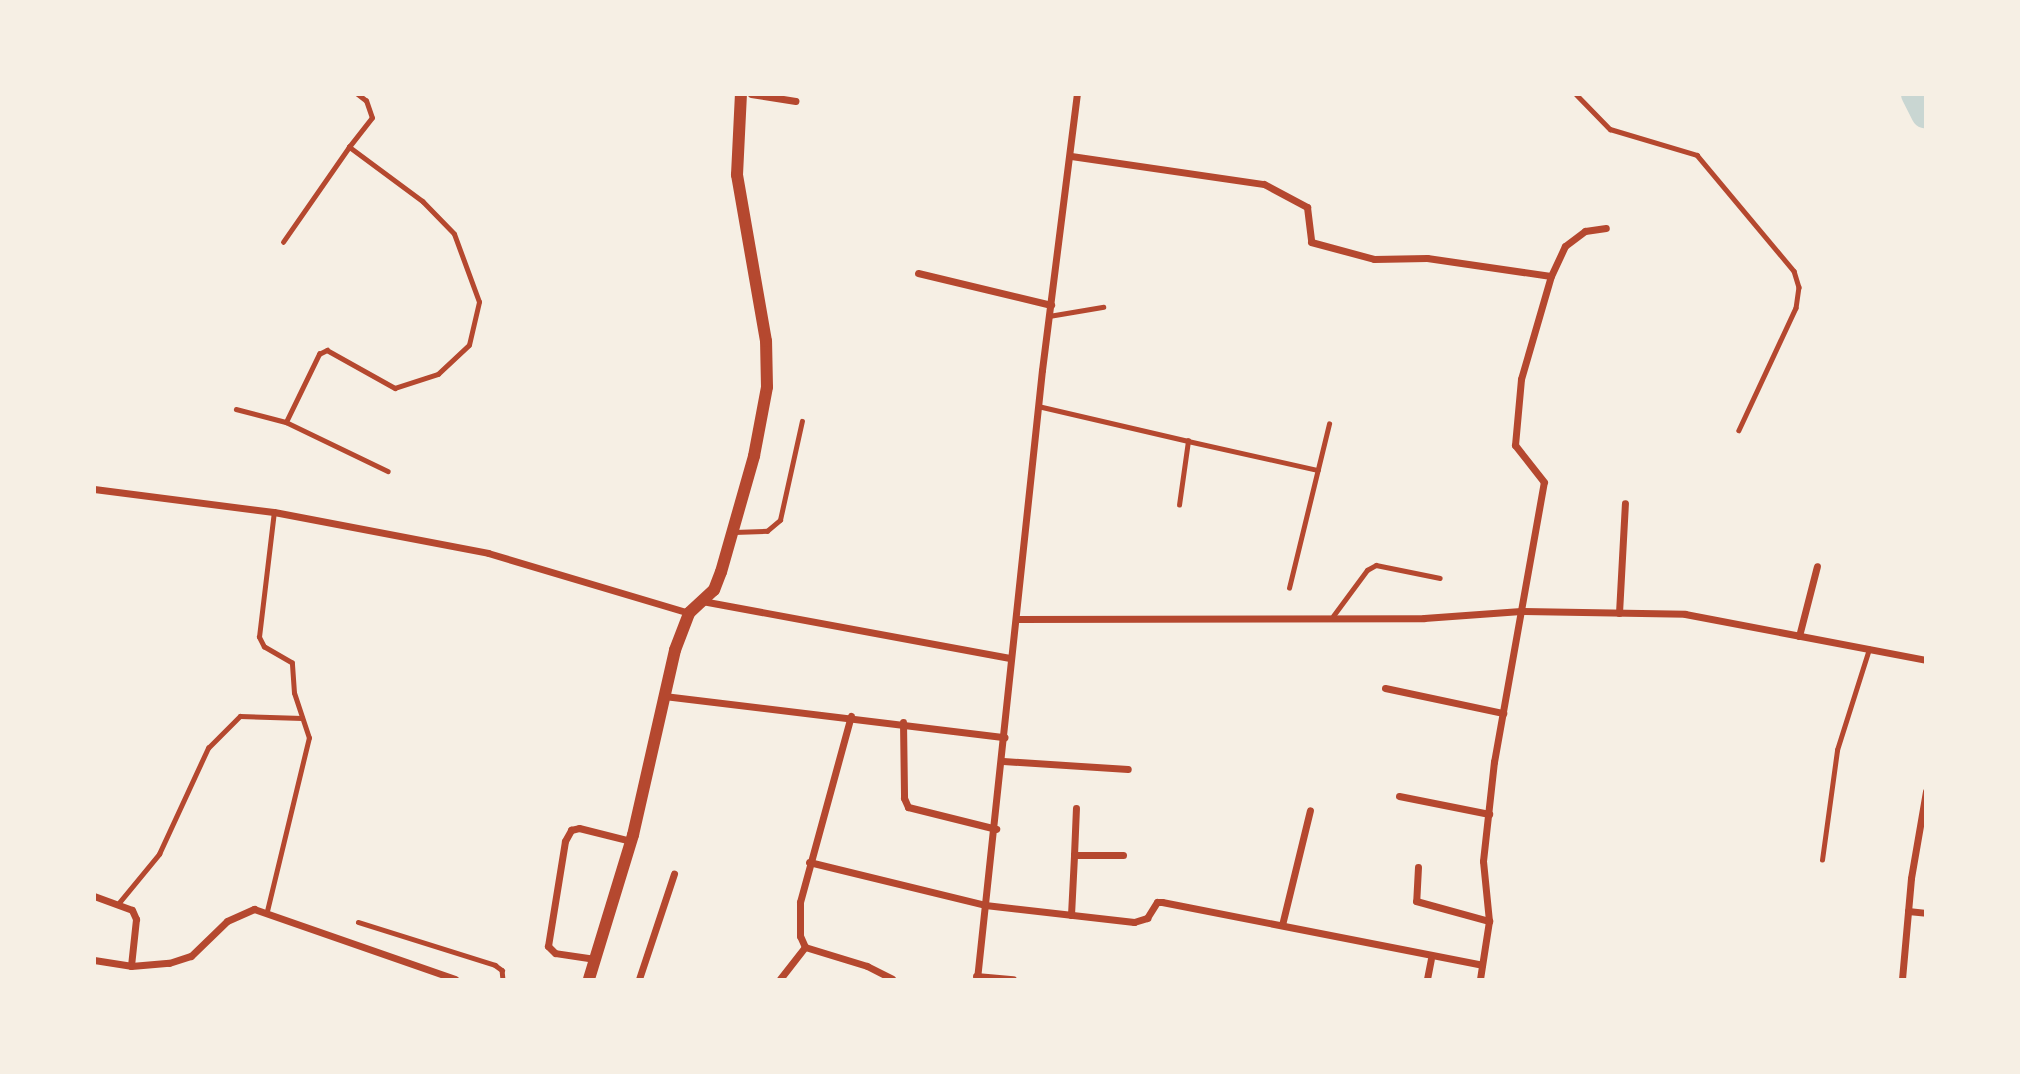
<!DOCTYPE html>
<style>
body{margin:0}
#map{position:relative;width:2020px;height:1074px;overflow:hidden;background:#f6efe4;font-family:Signika,sans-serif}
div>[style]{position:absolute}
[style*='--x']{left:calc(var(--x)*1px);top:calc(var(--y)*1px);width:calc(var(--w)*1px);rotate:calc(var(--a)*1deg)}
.river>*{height:30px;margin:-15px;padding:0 15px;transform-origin:15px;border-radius:15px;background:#c9d6d2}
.service>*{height:4.5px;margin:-2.25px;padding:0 2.25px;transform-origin:2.25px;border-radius:2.25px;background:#b5482f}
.minor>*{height:7px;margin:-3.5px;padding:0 3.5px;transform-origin:3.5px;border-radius:3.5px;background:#b5482f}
.secondary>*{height:12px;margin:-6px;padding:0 6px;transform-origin:6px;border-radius:6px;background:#b5482f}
span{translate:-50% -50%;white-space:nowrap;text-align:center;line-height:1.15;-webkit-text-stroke:5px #f6efe4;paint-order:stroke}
.frame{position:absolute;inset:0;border:96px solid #f6efe4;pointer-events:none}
</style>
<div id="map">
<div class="river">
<div style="--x:1916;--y:94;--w:22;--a:63"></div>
</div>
<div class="service">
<div style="--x:1576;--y:94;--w:49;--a:45.8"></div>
<div style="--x:1610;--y:129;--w:91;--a:16.6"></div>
<div style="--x:1697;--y:155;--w:151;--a:50.1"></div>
<div style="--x:1794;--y:271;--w:17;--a:73"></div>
<div style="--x:1799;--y:287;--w:21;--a:98"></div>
<div style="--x:1796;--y:308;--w:135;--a:115"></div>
<div style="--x:283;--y:242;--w:116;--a:-55.2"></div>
<div style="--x:1049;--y:316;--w:55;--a:-9.5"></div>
<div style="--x:1038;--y:406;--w:154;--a:13.1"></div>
<div style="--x:236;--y:409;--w:52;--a:14.6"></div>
<div style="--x:286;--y:422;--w:76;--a:-64.1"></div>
<div style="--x:319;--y:354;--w:9;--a:-27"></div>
<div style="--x:327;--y:350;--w:78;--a:29.2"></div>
<div style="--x:395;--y:388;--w:45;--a:-18"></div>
<div style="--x:438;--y:374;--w:42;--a:-43.1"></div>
<div style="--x:469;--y:345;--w:44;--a:-76.9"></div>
<div style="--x:479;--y:302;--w:72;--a:-110.2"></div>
<div style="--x:454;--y:234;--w:45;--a:-134.1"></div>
<div style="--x:423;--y:202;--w:92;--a:-143.4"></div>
<div style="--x:349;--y:147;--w:37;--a:-52"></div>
<div style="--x:372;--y:118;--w:18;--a:-109"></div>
<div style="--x:366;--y:101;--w:11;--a:-142"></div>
<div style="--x:286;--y:422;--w:113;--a:25.7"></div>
<div style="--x:1179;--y:505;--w:65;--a:-82"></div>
<div style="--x:1188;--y:441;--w:133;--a:12.6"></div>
<div style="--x:734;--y:532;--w:33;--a:-2"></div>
<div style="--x:767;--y:531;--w:17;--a:-40"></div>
<div style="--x:780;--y:520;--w:101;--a:-77.5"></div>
<div style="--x:1289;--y:588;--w:169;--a:-76.3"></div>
<div style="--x:1333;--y:616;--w:57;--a:-53.5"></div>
<div style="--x:1367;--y:570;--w:10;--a:-29"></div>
<div style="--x:1376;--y:565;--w:65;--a:11.5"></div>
<div style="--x:1822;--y:860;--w:111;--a:-82.2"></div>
<div style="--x:1837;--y:750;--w:106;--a:-72.4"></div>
<div style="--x:118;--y:904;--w:65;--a:-50.6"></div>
<div style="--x:159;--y:854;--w:117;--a:-65.2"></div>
<div style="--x:208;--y:748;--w:45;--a:-45"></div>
<div style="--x:240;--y:716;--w:62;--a:1.8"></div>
<div style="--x:267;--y:911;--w:178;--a:-76.4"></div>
<div style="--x:309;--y:738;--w:47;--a:-108.4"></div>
<div style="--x:294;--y:693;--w:30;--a:-94"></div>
<div style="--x:292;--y:663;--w:32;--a:-150"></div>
<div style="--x:264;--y:647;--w:11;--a:-117"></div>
<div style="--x:259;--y:637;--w:126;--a:-83.2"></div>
<div style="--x:358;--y:922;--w:144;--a:17.4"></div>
<div style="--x:495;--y:965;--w:9;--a:36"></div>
<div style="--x:502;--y:970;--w:9;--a:84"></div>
</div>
<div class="minor">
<div style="--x:751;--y:94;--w:45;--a:9"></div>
<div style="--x:1071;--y:156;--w:195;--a:8.3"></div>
<div style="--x:1264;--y:184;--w:49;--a:28.1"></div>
<div style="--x:1307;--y:207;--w:35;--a:83"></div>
<div style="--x:1311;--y:242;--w:65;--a:15.1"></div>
<div style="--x:1374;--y:259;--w:53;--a:-1.1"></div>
<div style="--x:1427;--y:258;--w:125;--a:8.3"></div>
<div style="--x:918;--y:273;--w:137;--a:13.5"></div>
<div style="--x:94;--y:489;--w:181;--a:7.3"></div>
<div style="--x:274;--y:512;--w:218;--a:10.8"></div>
<div style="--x:488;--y:553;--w:210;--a:16.6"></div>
<div style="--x:702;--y:601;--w:313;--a:10.5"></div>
<div style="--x:1619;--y:613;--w:110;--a:-86.9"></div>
<div style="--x:1016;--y:619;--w:408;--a:-0.1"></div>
<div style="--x:1424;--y:618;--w:97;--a:-4.1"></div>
<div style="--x:1521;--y:611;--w:164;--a:1"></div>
<div style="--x:1685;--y:614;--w:245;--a:10.8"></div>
<div style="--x:1799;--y:636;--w:72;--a:-75.6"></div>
<div style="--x:1385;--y:688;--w:121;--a:12"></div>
<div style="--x:664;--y:696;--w:343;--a:6.9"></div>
<div style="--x:903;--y:722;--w:76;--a:89.2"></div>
<div style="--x:904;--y:798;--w:10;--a:66"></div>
<div style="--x:908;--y:807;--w:91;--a:14"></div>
<div style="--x:1003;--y:761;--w:125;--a:3.7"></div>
<div style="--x:1399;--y:796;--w:92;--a:11.3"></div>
<div style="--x:1074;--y:855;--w:47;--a:-87.6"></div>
<div style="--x:809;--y:862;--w:181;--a:13.7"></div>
<div style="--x:985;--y:905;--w:150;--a:6.5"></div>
<div style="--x:1134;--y:922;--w:14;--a:-17"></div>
<div style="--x:1147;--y:918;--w:19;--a:-58"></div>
<div style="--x:1157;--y:902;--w:5;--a:0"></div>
<div style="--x:1162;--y:902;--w:326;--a:11.1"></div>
<div style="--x:1418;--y:867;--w:34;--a:93"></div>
<div style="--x:1416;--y:901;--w:76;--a:15.3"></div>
<div style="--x:94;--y:896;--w:40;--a:20.2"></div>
<div style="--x:132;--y:910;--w:10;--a:66"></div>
<div style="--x:136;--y:919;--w:47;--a:96.1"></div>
<div style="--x:1908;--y:911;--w:18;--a:6"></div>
<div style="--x:1071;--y:915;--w:60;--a:-87.1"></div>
<div style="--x:1074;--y:855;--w:49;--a:0"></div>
<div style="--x:1282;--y:925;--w:118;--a:-76.3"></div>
<div style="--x:805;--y:947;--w:12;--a:-114"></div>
<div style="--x:800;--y:936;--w:34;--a:-90"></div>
<div style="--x:800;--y:902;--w:193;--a:-74.7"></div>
<div style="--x:595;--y:959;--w:40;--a:-171.5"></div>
<div style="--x:555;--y:953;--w:10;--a:-135"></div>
<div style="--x:548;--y:946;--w:106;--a:-80.8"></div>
<div style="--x:565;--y:841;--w:13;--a:-61"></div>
<div style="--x:571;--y:830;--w:8;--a:-14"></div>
<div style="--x:579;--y:828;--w:54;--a:14"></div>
<div style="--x:94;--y:960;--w:37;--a:9"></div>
<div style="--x:131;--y:966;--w:38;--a:-5"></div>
<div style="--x:169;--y:963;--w:23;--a:-18"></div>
<div style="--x:191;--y:956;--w:50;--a:-44.2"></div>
<div style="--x:227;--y:921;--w:30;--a:-24"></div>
<div style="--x:254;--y:909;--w:213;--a:19.2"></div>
<div style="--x:976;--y:976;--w:37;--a:5"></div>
<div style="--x:639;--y:979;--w:111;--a:-71.6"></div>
<div style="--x:780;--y:979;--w:41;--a:-52"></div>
<div style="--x:805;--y:947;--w:65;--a:17"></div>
<div style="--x:867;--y:966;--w:28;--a:27"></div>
<div style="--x:977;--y:979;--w:612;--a:-83.91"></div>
<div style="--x:1042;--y:370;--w:278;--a:-82.8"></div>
<div style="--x:1427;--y:979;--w:20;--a:-79"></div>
<div style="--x:1480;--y:979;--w:59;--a:-81.2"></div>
<div style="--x:1489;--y:921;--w:60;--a:-95.7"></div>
<div style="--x:1483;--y:861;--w:100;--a:-83.7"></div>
<div style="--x:1494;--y:762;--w:284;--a:-79.9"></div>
<div style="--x:1544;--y:482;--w:47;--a:-128.1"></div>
<div style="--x:1515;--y:445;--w:66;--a:-84.8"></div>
<div style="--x:1521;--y:379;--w:107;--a:-73.8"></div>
<div style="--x:1551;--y:276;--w:33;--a:-65"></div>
<div style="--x:1565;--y:246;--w:25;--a:-37"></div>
<div style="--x:1585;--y:231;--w:21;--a:-8"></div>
<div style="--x:1902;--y:979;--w:101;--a:-84.9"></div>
<div style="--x:1911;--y:878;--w:88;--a:-80.2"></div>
</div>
<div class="secondary">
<div style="--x:589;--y:979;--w:151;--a:-73"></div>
<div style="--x:633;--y:835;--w:190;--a:-77.2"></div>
<div style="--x:675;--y:650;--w:40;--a:-69"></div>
<div style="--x:689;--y:613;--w:34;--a:-43"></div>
<div style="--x:714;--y:590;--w:19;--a:-69"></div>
<div style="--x:721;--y:572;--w:121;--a:-74.1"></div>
<div style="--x:754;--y:456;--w:70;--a:-79.3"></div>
<div style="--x:767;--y:387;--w:46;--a:-91.2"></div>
<div style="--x:766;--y:341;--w:169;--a:-99.9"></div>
<div style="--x:737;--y:175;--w:81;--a:-87.2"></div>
</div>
<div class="frame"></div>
</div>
